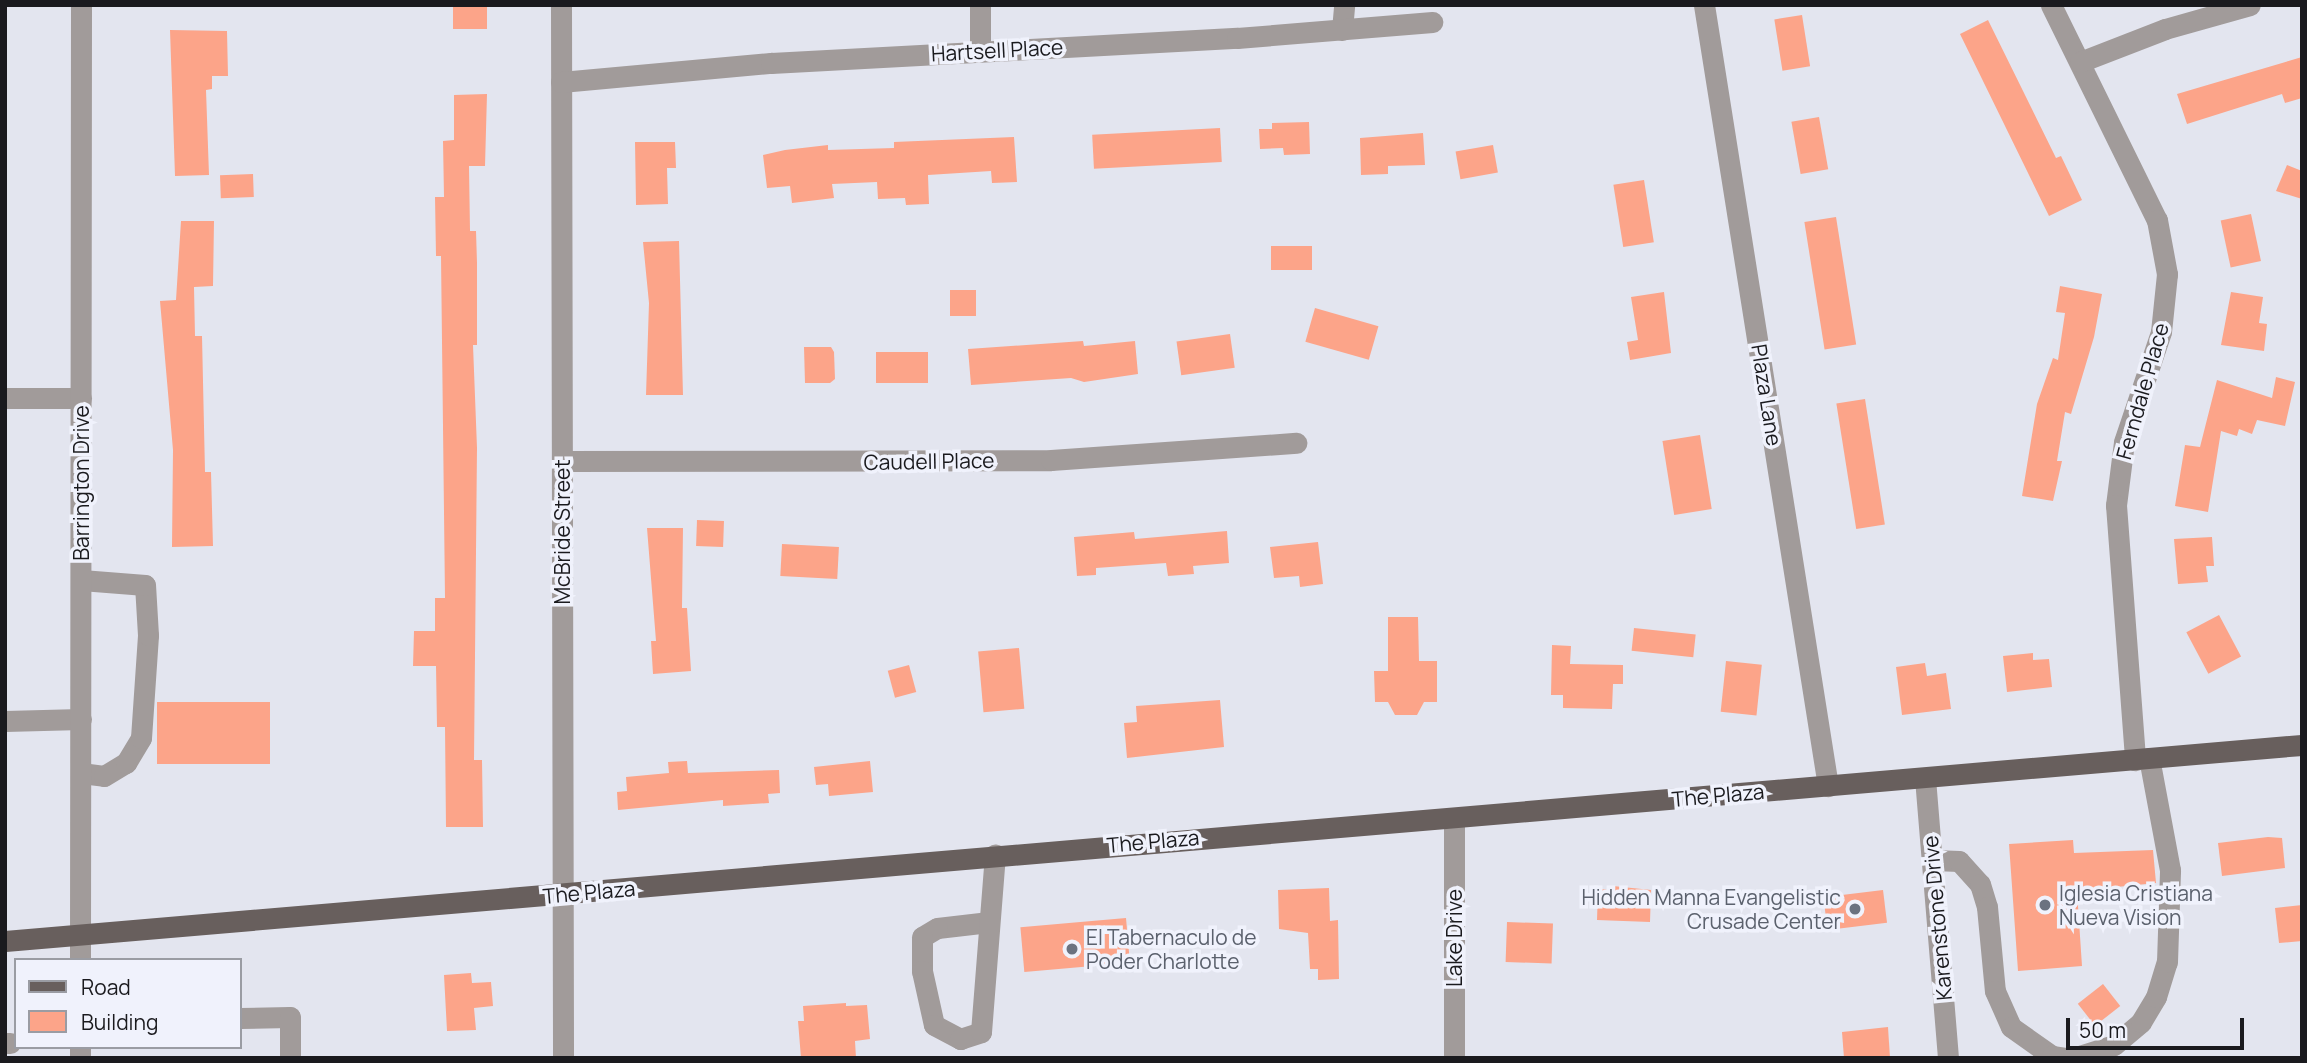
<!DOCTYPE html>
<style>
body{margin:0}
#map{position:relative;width:2307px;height:1063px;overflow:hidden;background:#e3e5ef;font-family:Manrope,sans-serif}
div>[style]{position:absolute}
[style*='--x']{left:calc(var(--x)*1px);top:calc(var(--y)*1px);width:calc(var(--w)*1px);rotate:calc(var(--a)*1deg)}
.building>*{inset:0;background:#fca489;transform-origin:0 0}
.minor>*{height:21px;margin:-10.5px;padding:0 10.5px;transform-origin:10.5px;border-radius:10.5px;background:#a19b9a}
.major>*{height:21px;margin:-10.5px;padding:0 10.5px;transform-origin:10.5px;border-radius:10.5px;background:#685f5d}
.dots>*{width:19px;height:19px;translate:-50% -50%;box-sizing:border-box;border:4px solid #f0f2fc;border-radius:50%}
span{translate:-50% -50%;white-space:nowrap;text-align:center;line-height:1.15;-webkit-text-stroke:7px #f0f2fc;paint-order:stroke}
.street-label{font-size:21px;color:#1a1a1e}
.worship-label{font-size:21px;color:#5b616d}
.left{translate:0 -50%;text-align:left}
.right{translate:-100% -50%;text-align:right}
.frame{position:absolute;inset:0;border:7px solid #1a1a1e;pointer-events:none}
.legend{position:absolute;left:14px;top:958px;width:228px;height:91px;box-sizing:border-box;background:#f0f2fc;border:2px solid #9a9ca3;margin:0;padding:9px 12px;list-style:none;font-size:21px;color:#1a1a1e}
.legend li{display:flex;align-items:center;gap:14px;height:35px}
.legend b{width:35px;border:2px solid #9a9ca3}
.scale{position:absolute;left:2066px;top:1018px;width:178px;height:32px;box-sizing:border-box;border:4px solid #1a1a1e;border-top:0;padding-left:9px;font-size:21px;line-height:24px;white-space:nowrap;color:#1a1a1e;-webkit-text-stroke:5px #f0f2fc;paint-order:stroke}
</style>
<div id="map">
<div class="building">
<div style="left:453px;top:5px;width:34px;height:24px"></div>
<div style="left:1802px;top:15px;width:52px;height:28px;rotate:81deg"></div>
<div style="clip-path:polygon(1988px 20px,2056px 158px,2061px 156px,2082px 200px,2049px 216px,1960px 34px)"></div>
<div style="clip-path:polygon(170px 30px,227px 31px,228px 76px,212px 76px,212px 89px,206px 90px,209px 175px,175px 176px)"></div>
<div style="clip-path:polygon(2302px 57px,2302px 98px,2285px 103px,2282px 94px,2187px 124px,2177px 94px)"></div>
<div style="clip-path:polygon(487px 94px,485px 166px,469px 166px,470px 231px,476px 231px,477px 263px,477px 345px,473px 345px,477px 448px,474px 760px,482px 760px,483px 827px,446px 827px,445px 727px,437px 727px,436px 666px,413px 666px,414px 631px,435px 631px,435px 598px,445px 598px,441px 256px,436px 256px,435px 197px,444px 197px,443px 141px,454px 140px,454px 95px)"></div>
<div style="left:1819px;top:117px;width:53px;height:28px;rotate:80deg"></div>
<div style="clip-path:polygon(1309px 122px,1310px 154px,1284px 155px,1283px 148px,1260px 149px,1259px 129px,1272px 129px,1272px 123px)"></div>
<div style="left:1220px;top:128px;width:34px;height:128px;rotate:87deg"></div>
<div style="clip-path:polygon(1423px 133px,1425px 165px,1388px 166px,1388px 174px,1361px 175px,1360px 138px)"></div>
<div style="clip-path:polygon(1014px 137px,1017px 182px,992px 183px,991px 171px,928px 175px,929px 204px,906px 205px,905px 198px,878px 199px,877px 182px,832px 184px,834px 198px,792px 203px,790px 186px,767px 188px,763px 155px,785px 150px,828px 145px,828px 150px,894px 148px,894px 142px)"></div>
<div style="clip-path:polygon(635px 142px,675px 142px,676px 168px,667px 168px,668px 204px,636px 205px)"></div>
<div style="left:1493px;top:145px;width:28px;height:38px;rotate:80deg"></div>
<div style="clip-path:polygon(2287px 165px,2302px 171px,2302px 199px,2276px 191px)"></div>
<div style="left:253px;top:174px;width:23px;height:33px;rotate:88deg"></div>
<div style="left:1644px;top:180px;width:63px;height:31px;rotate:81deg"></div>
<div style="left:2251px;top:214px;width:48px;height:31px;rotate:78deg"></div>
<div style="left:1836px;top:217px;width:129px;height:32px;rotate:81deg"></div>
<div style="clip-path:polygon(181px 221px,214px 221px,213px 286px,194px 287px,195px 336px,202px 336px,205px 472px,211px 472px,213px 546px,172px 547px,173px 450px,160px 301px,176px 300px)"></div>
<div style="clip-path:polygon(679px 241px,683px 395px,646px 395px,649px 303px,643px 242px)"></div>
<div style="left:1271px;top:246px;width:41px;height:24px"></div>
<div style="clip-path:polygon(2060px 286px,2102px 294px,2094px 337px,2071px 414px,2065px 412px,2057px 461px,2062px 461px,2053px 501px,2022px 496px,2037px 404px,2053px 358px,2058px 360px,2065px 313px,2056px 312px)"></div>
<div style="left:976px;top:290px;width:26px;height:26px;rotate:90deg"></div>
<div style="clip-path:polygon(1664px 292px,1671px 353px,1630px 360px,1627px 342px,1638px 340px,1631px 297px)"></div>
<div style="clip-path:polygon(2231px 292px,2263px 297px,2259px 323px,2267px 324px,2264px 351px,2221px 345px)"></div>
<div style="left:1315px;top:308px;width:66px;height:35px;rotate:16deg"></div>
<div style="left:1230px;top:334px;width:34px;height:54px;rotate:82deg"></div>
<div style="clip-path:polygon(1083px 341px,1084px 346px,1135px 341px,1138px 374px,1084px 382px,1071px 378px,971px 385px,968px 349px)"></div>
<div style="clip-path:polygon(804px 347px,831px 347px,834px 352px,835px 379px,830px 383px,805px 383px)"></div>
<div style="left:876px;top:352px;width:52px;height:31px"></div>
<div style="clip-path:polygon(2276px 377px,2295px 382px,2285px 426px,2257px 420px,2252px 434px,2239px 429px,2237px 436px,2221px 431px,2208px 512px,2175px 506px,2185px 445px,2200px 447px,2217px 380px,2272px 398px)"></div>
<div style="left:1865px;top:399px;width:127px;height:29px;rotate:81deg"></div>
<div style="left:1700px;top:435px;width:75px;height:38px;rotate:81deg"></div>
<div style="left:697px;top:520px;width:27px;height:26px;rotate:2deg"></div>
<div style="clip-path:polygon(647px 528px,683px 528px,682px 608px,687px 608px,691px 671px,653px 674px,651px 641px,656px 641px)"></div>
<div style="clip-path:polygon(1227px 531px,1229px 563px,1193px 566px,1194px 574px,1168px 576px,1166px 563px,1096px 568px,1096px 575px,1077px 576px,1074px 537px,1134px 532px,1135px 539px)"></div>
<div style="clip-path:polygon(2212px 537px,2214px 566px,2206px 566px,2208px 582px,2178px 584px,2174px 539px)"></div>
<div style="clip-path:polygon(1318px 542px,1323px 584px,1300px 587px,1299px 576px,1274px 578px,1270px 547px)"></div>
<div style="left:782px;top:544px;width:57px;height:32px;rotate:3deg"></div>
<div style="left:2219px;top:615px;width:47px;height:37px;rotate:62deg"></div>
<div style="clip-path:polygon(1388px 617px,1418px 617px,1419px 661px,1437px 661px,1437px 702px,1424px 702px,1417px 715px,1395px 715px,1388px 702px,1375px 702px,1374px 671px,1388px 671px)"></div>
<div style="left:1634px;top:628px;width:62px;height:23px;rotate:6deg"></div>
<div style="clip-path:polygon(1552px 645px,1571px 646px,1570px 664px,1623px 665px,1623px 684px,1613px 684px,1612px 709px,1563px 708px,1563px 695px,1551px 695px)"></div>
<div style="left:1019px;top:648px;width:61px;height:41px;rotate:85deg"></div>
<div style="clip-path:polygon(2033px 653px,2033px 660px,2049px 659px,2052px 687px,2007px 692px,2003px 656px)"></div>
<div style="left:1726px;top:661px;width:36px;height:51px;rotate:6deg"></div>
<div style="clip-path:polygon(1925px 663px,1927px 676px,1946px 673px,1951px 709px,1902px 715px,1896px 667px)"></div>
<div style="left:909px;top:665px;width:28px;height:22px;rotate:75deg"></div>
<div style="clip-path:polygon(1220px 700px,1224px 747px,1127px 758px,1124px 723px,1137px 722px,1136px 706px)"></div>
<div style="left:270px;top:702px;width:62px;height:113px;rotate:90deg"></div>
<div style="clip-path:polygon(687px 761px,688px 773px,779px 770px,780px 793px,768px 794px,769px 803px,723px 806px,723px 800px,618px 810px,617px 792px,627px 791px,626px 777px,669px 773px,668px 762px)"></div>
<div style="clip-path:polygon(870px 761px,873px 792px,829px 796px,828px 784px,816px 785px,814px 767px)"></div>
<div style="clip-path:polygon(2268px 837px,2282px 838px,2285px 868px,2222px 876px,2218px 843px)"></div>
<div style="clip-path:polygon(2073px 840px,2074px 853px,2153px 850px,2156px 883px,2077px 891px,2082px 966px,2018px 971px,2009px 844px)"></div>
<div style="clip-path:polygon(1613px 886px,1651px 890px,1650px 922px,1597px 920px,1598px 889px,1613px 890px)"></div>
<div style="clip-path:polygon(1329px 888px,1330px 921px,1338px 920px,1339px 979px,1318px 980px,1318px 969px,1310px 969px,1308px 933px,1279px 929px,1278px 890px)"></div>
<div style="left:1883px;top:890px;width:33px;height:60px;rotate:83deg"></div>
<div style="clip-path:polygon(2302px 905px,2302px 941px,2279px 943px,2275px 908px)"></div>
<div style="left:1126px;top:918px;width:45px;height:106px;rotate:85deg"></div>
<div style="left:1507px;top:922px;width:46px;height:40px;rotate:2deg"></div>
<div style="clip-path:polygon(471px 973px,472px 983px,491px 982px,493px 1006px,474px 1008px,476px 1030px,447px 1031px,444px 975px)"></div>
<div style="left:2103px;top:984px;width:28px;height:32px;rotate:52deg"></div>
<div style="clip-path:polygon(846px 1003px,846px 1006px,867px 1005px,870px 1039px,855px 1041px,856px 1058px,801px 1058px,798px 1021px,804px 1021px,803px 1006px)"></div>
<div style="clip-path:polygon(1888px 1027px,1890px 1058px,1844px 1058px,1842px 1032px)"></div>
</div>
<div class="minor">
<div style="--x:561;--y:5;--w:1053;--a:89.89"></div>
<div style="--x:980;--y:5;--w:45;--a:90"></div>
<div style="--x:1704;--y:5;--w:791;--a:80.98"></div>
<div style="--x:2051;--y:5;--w:240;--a:63.8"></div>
<div style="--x:2157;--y:220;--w:55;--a:79.5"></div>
<div style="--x:2167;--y:274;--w:58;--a:95.9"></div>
<div style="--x:2161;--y:332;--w:116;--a:108.6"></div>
<div style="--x:2124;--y:442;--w:64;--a:97.2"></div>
<div style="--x:2116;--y:505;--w:256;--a:85.7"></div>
<div style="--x:1342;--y:30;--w:25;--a:-85"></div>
<div style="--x:2080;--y:62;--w:91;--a:-21.2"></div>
<div style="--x:2165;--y:29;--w:88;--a:-15.8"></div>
<div style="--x:561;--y:82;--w:211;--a:-5.2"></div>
<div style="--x:771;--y:63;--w:467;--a:-3.1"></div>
<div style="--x:1237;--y:38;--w:196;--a:-4.7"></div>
<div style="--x:5;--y:398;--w:76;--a:0"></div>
<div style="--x:562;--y:461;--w:489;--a:-0.1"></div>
<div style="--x:1051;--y:460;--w:246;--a:-4"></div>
<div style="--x:5;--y:721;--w:76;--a:-1.5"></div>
<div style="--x:81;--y:773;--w:23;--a:7"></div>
<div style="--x:104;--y:776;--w:26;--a:-31"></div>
<div style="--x:126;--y:763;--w:29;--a:-59"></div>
<div style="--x:141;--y:738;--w:103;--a:-86.1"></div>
<div style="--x:148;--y:635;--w:50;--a:-93.4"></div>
<div style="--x:145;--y:585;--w:64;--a:-175.5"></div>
<div style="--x:1925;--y:778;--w:281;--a:85.3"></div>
<div style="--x:1933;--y:860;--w:26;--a:2"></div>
<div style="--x:1959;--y:861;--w:31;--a:48"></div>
<div style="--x:1980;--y:884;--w:24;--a:73"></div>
<div style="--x:1987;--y:907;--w:84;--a:84.6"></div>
<div style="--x:1995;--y:991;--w:39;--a:66"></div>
<div style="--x:2011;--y:1027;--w:50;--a:35.3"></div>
<div style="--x:2052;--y:1056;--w:15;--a:8"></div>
<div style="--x:989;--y:922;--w:52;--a:173.4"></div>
<div style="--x:937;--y:928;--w:17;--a:149"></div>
<div style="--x:922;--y:937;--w:34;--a:90"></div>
<div style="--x:922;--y:971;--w:55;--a:77.5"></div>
<div style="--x:934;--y:1025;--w:30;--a:28"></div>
<div style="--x:960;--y:1039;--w:22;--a:-18"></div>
<div style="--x:981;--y:1032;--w:178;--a:-85.5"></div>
<div style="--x:80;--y:960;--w:955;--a:-89.94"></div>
<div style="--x:240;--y:1018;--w:50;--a:-1.1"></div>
<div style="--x:290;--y:1017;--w:41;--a:90"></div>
<div style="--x:5;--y:1043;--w:5;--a:0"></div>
<div style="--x:80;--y:1047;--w:11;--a:90"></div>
<div style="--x:1454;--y:1058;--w:240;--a:-90"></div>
<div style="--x:2073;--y:1058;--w:43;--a:-17.6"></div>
<div style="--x:2114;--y:1045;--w:35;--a:-40"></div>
<div style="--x:2141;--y:1022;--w:29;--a:-59"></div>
<div style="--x:2156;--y:997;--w:37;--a:-73"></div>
<div style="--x:2167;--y:962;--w:92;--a:-88.1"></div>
<div style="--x:2170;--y:870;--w:114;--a:-100.6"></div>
</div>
<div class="major">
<div style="--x:5;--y:941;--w:2305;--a:-4.88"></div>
</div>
<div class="dots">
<div style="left:2045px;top:905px;background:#6b7280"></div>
<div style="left:1855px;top:909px;background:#6b7280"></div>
<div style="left:1072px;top:949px;background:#6b7280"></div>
</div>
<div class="street-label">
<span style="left:997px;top:50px;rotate:-3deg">Hartsell Place</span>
<span style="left:2142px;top:391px;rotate:-74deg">Ferndale Place</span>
<span style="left:1767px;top:395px;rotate:81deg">Plaza Lane</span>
<span style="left:929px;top:461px;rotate:-1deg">Caudell Place</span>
<span style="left:81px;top:483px;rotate:-90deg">Barrington Drive</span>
<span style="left:562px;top:532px;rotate:-90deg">McBride Street</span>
<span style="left:1718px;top:795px;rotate:-5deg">The Plaza</span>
<span style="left:1153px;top:841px;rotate:-5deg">The Plaza</span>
<span style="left:589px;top:892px;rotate:-5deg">The Plaza</span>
<span style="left:1937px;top:918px;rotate:-95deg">Karenstone Drive</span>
<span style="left:1454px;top:938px;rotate:-90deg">Lake Drive</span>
</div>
<div class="worship-label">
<span class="left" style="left:2059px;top:905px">Iglesia Cristiana<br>Nueva Vision</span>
<span class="right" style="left:1841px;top:909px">Hidden Manna Evangelistic<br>Crusade Center</span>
<span class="left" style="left:1086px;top:949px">El Tabernaculo de<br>Poder Charlotte</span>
</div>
<div class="frame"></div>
<ul class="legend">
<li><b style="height:9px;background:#685f5d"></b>Road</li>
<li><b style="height:19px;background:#fca489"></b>Building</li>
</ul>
<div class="scale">50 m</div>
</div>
